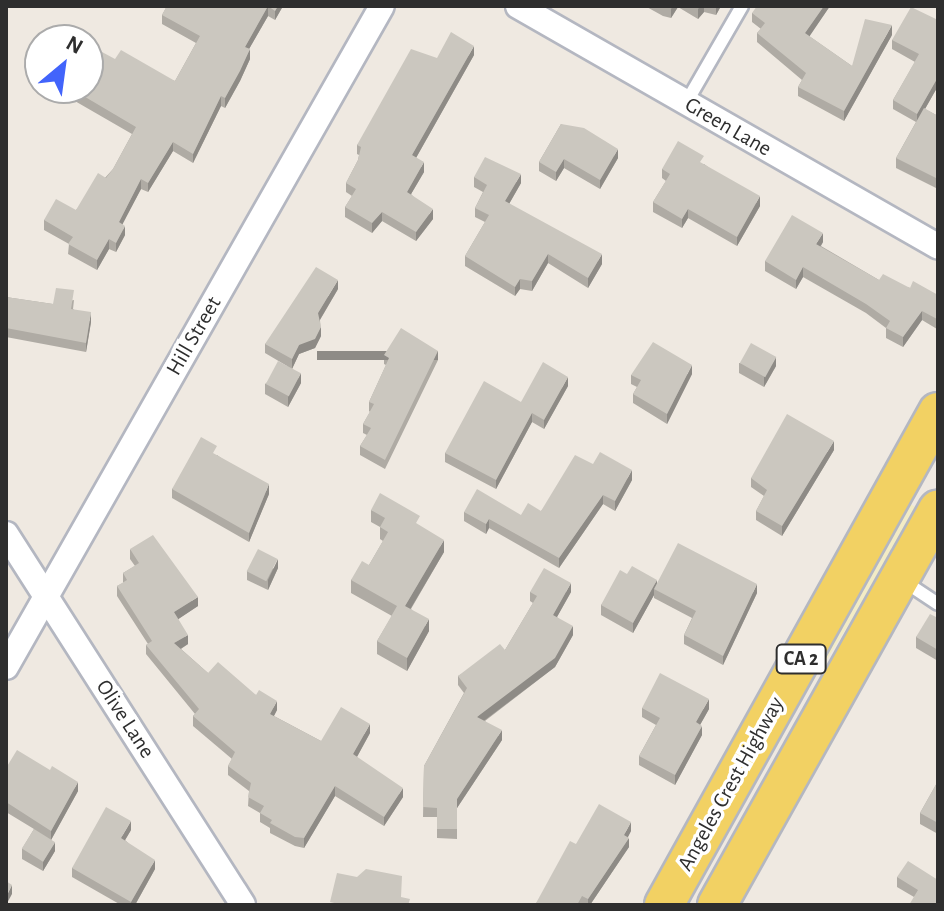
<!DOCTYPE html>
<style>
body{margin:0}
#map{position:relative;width:944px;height:911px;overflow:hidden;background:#efe9e1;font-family:"Alegreya Sans",sans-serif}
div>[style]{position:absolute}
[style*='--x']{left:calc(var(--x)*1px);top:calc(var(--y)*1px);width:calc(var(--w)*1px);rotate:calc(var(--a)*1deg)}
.sand>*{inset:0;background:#f3ecc5;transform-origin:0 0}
.roads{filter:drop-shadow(2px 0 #b4b7c1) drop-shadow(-2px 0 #b4b7c1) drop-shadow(0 2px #b4b7c1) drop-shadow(0 -2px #b4b7c1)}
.service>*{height:12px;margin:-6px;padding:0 6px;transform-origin:6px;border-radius:6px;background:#fff}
.minor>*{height:24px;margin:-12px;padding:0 12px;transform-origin:12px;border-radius:12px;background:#fff}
.primary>*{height:38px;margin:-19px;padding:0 19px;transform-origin:19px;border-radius:19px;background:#f2d163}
.wall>*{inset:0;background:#afaba4}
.shaded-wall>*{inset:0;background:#8e8b86;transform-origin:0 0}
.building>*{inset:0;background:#cbc7bf;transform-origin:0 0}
span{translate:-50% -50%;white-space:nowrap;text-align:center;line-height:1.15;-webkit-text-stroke:7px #fff;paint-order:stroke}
.shield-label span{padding:2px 6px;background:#fff;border:2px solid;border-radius:6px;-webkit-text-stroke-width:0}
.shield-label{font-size:20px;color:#2e2e2e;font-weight:700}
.street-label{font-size:22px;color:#2e2e2e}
.frame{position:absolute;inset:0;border:8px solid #2e2e2e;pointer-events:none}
.north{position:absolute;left:24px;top:24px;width:80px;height:80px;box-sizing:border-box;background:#fff;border:2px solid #ababab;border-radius:50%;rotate:29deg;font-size:22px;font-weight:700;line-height:32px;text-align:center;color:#2e2e2e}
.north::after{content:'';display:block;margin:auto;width:28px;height:36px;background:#4264fb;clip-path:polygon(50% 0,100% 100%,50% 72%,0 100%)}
</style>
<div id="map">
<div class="sand">
<div style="left:904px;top:500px;width:19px;height:465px;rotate:32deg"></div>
</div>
<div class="roads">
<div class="service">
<div style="--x:686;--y:103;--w:112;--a:-60"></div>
<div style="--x:902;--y:580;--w:43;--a:33.7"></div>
</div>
<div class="minor">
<div style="--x:518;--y:6;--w:484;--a:29.8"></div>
<div style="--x:6;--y:534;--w:440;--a:57.4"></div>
<div style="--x:6;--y:667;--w:760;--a:-60.37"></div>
</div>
<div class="primary">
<div style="--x:664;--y:905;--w:564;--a:-60.94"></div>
<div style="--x:717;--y:905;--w:453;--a:-60.8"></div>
</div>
</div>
<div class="wall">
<div style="clip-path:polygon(167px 6px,283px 6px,275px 20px,268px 16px,249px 49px,250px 59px,240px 81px,225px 108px,221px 106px,193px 163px,173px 151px,148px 192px,141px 189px,122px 224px,125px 235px,116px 252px,109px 249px,97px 270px,68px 254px,69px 244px,44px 230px,44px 220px,76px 210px,113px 169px,132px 134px,61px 93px,61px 88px,88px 88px,93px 65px,115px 59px,175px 81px,196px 43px,162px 24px,162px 15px)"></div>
<div style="clip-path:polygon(645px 6px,721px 6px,716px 15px,704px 12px,698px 19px,678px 7px,671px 18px,663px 16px)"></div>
<div style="clip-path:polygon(830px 6px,809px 36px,852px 66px,892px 35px,844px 121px,798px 96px,798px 87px,802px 80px,757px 42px,757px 33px,761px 29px,752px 22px,752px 13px)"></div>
<div style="clip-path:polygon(938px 20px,938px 86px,925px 109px,938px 116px,938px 189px,896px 168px,896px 158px,916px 122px,893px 109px,893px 100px,915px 62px,892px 49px,892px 40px)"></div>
<div style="clip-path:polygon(474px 55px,416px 158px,424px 172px,411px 194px,433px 219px,416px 241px,382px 221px,372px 233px,345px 217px,345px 207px,352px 196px,346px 192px,346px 183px,358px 160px,359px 155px,357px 154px,357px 145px,437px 58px)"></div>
<div style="clip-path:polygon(561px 124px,618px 158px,600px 189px,564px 168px,556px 181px,539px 171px,539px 162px)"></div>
<div style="clip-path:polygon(704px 164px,760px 206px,737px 246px,688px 218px,682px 228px,653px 212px,653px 202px,666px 181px,662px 178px,662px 169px)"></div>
<div style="clip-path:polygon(474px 177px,521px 183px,509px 204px,602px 264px,588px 288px,548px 263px,532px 291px,520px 289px,515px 296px,465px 266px,465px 256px,485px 222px,475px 217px,475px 208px,483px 192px,474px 187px)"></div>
<div style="clip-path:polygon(823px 242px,821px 246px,879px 280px,938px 295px,937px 329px,922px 320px,903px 347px,886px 338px,886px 328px,866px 313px,803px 277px,796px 289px,765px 271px,765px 261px)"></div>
<div style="clip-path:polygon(338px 289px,320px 320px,321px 336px,315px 348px,299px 354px,292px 369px,301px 383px,288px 407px,265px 394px,265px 384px,287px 366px,265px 353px,265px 344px)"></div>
<div style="clip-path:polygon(6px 297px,53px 304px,74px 300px,73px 309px,91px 322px,86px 352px,6px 337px)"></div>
<div style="clip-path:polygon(384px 355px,438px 360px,385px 469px,360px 455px,360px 446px,367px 435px,363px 433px,363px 424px,370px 412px,369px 411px,369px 402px,386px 365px,384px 364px)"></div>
<div style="clip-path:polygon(739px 363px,776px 366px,764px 387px,739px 373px)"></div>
<div style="clip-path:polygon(692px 374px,667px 424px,633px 403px,633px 394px,637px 387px,631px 384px,631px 375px)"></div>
<div style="clip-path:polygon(568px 386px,544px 429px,532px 422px,496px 489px,445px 462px,445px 453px,521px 402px)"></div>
<div style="clip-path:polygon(834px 450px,782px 536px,756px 520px,756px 511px,764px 496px,751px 487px,751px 478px)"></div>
<div style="clip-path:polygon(217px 455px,269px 494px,249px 542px,172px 498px,172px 489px)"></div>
<div style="clip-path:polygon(593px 464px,632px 480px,615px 511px,603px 504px,559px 568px,489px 528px,486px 534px,464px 521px,464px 512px,521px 515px,541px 511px)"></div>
<div style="clip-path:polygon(371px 510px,420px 526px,444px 552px,411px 609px,429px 631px,407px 671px,377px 654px,377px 641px,392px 616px,351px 593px,351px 580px,369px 565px,383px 541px,380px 539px,380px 527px,371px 522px)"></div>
<div style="clip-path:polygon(130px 549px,198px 606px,178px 619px,188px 644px,181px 649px,208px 673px,256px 695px,277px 710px,274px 716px,321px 741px,370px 733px,357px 757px,403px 797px,384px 826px,335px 796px,304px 848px,295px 846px,270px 833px,270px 828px,260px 822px,260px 813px,248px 806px,249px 791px,228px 775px,228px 766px,232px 759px,193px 726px,193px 716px,195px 714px,146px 654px,146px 645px,148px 644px,117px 596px,117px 586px,123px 583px,123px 573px,135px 566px,130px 559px)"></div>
<div style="clip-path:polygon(278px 568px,268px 590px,247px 580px,247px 571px)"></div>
<div style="clip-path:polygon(627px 574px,657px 583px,757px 593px,723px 665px,684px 644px,684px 635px,692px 618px,654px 598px,654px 595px,633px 633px,601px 615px,601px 605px)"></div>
<div style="clip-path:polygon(530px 592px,571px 592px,557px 617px,573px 635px,555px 667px,485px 721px,502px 740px,457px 808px,457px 839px,437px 838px,437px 817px,423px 817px,424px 766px,464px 693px,458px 685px,458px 676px,505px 650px,533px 603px,530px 601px)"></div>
<div style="clip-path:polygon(938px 618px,938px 661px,916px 648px,916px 637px)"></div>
<div style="clip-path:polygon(642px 708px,709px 709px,700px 725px,702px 735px,675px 785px,639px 765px,639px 756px,656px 725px,642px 717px)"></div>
<div style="clip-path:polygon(6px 768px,50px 770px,78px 791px,51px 840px,55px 851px,43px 871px,22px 859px,22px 849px,34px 829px,6px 812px)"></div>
<div style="clip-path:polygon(938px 781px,938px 834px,920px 824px,920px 813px)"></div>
<div style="clip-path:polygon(131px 830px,125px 840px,155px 869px,135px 905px,121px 905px,72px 877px,72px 868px)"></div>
<div style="clip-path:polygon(631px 831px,628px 837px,629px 847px,590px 905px,535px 905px,576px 844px)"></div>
<div style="clip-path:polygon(897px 877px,938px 880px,914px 897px,897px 887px)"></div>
</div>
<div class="shaded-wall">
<div style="clip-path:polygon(268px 6px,268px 16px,245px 56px,245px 47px)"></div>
<div style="clip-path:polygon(278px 6px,283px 6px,275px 20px,275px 11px)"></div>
<div style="clip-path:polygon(673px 6px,678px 6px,678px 7px,671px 18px,671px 9px)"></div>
<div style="clip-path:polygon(701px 6px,704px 6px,704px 12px,698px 19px,698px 9px)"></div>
<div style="clip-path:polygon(716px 6px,721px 6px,716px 15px)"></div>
<div style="clip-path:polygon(824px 6px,830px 6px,805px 43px,805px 33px)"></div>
<div style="clip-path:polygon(892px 25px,892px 35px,844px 121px,844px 111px)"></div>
<div style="clip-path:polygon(474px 46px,474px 55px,412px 165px,412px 155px)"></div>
<div style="clip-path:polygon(250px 49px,250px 59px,240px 81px,225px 108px,225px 98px)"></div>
<div style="clip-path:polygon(938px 77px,938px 86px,917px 123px,917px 114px)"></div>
<div style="clip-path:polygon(221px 96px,221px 106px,193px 163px,193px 154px)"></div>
<div style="clip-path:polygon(173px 142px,173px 151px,148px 192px,148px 183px)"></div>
<div style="clip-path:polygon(618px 149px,618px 158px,600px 189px,600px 180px)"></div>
<div style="clip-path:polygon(564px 159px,564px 168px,556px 181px,556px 172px)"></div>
<div style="clip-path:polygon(424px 162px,424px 172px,407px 201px,407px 192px)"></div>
<div style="clip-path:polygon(521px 174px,521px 183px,505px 211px,505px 201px)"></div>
<div style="clip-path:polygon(141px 179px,141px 189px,119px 231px,119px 222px)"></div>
<div style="clip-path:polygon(760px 196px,760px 206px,737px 246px,737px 237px)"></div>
<div style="clip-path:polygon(433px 209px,433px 219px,416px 241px,416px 232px)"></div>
<div style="clip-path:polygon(688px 209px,688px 218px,682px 228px,682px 219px)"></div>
<div style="clip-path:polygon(382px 212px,382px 221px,372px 233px,372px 223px)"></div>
<div style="clip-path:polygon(125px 226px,125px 235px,116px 252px,116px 243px)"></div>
<div style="clip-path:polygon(823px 233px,823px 242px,816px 253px,816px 244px)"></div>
<div style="clip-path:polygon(109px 239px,109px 249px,97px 270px,97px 260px)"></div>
<div style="clip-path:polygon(548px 254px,548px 263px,532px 291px,532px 281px)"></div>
<div style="clip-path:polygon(602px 254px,602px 264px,588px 288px,588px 278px)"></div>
<div style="clip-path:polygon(803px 267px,803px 277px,796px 289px,796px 280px)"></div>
<div style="clip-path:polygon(520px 279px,520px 289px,515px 296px,515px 287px)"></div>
<div style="clip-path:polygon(338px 280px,338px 289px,318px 323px,318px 313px)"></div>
<div style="clip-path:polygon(922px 311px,922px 320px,903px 347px,903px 337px)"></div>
<div style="clip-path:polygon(91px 312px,91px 322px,86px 352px,86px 343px)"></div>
<div style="clip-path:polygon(321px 327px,321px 336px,315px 348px,299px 354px,292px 369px,292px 359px,299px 345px)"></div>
<div style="left:438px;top:351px;width:9px;height:121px;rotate:90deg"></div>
<div style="clip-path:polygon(776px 357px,776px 366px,764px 387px,764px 377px)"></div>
<div style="clip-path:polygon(692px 365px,692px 374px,667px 424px,667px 414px)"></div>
<div style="clip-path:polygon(301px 373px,301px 383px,288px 407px,288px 397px)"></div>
<div style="clip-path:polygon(568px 377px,568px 386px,544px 429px,544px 420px)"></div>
<div style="clip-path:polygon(532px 413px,532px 422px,496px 489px,496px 480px)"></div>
<div style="clip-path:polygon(834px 441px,834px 450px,782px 536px,782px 526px)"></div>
<div style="clip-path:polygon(632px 470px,632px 480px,615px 511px,615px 501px)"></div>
<div style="clip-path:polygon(269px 484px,269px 494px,249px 542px,249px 533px)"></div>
<div style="clip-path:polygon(603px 495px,603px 504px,559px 568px,559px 558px)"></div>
<div style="clip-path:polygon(489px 519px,489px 528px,486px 534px,486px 524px)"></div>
<div style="clip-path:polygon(444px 540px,444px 552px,405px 618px,405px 606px)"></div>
<div style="clip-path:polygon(278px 559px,278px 568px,268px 590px,268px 580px)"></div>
<div style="clip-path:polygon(657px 580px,657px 589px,654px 589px,654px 595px,633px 633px,633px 623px)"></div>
<div style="clip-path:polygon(571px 583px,571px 592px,553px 624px,553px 615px)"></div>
<div style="clip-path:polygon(757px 584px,757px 593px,723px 665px,723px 656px)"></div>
<div style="clip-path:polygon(198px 597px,198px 606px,174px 622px,174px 612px)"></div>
<div style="clip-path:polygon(429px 619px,429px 631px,407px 671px,407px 658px)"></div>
<div style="clip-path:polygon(573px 626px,573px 635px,555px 667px,477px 726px,477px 717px)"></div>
<div style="clip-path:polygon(188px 635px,188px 644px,174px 653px,174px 643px)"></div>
<div style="clip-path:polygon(709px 699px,709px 709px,696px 732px,696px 722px)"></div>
<div style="clip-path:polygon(277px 701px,277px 710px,270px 723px,270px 714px)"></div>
<div style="clip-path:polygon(370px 724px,370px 733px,353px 764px,353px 754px)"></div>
<div style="clip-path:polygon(702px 726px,702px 735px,675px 785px,675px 775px)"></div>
<div style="clip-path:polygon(502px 730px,502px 740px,457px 808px,457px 799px)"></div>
<div style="clip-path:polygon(78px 782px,78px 791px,51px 840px,51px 831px)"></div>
<div style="clip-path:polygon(335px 786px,335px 796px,304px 848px,304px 838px)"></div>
<div style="clip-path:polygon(403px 788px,403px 797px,384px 826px,384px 817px)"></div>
<div style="clip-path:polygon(131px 821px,131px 830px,121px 847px,121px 838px)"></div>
<div style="clip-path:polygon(631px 822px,631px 831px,624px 844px,624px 835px)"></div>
<div style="clip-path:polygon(629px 838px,629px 847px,590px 905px,588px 905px,588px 899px)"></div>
<div style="clip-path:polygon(55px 842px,55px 851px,43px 871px,43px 862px)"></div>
<div style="clip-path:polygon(155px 860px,155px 869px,135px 905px,131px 905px,131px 902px)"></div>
<div style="clip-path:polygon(12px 885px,12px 894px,6px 905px,6px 897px)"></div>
</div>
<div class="building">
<div style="clip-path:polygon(167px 6px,278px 6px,275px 11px,268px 6px,245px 47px,250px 49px,240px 71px,225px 98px,221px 96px,193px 154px,173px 142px,148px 183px,141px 179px,119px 222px,125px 226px,116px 243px,109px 239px,97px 260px,68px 244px,73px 237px,44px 220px,56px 199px,76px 210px,98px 173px,106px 178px,113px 169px,136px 127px,70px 88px,88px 88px,88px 63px,93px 65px,102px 52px,115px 59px,121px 50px,175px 81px,200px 36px,162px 15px)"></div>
<div style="clip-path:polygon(757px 6px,824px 6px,805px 33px,852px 66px,865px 19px,892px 25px,844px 111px,798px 87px,806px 73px,757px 33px,765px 23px,752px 13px)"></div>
<div style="clip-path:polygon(911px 7px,938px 20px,938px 77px,917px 114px,893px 100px,919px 54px,892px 40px)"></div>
<div style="clip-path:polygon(451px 32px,474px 46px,412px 155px,424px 162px,407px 192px,433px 209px,416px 232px,382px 212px,372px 223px,345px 207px,356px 189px,346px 183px,358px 160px,361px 147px,357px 145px,411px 49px,437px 58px)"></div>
<div style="clip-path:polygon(924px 108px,938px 116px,938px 179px,896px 158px)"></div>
<div style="clip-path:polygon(561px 124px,584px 128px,618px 149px,600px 180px,564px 159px,556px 172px,539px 162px)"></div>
<div style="clip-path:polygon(678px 141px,704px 156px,700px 162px,760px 196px,737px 237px,688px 209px,682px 219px,653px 202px,670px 174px,662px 169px)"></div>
<div style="clip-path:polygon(485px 157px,521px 174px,505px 201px,602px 254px,588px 278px,548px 254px,532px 281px,520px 279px,515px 287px,465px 256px,489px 215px,475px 208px,487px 185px,474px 177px)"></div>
<div style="clip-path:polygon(792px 215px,823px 233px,816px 244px,879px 280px,883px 274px,910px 288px,913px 281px,938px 295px,937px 319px,922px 311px,903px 337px,886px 328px,890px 321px,866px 304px,803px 267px,796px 280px,765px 261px)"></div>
<div style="clip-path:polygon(316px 267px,338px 280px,318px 313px,321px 327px,315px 339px,299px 345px,292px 359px,265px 344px)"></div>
<div style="clip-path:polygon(56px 288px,74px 290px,71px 309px,91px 312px,86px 343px,6px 328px,6px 297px,53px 304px)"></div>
<div style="clip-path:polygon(401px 328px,438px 351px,385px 460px,360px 446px,371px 428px,363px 424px,374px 404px,369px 402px,389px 358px,384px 355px)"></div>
<div style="clip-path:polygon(653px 342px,692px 365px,667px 414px,633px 394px,641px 380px,631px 375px)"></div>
<div style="left:751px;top:343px;width:29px;height:23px;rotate:29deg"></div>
<div style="left:278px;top:361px;width:26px;height:26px;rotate:28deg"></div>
<div style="clip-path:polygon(543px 362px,568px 377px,544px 420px,532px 413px,496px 480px,445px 453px,484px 381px,521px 402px)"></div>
<div style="clip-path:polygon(787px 414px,834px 441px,782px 526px,756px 511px,767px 490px,751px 478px)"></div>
<div style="clip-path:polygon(201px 437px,217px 446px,213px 453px,269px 484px,249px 533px,172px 489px)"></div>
<div style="clip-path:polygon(600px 452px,632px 470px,615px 501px,603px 495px,559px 558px,489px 519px,486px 524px,464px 512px,477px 489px,521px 515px,528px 503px,541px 511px,575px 455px,593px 464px)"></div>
<div style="clip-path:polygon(380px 493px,420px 516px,416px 523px,444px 540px,405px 606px,429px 619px,407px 658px,377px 641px,397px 606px,351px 580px,362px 561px,369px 565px,388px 532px,380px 527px,385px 518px,371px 510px)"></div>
<div style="clip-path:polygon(153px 535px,198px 597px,174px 612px,188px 635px,174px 643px,208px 673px,218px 662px,256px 695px,259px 690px,277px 701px,270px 714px,321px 741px,341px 707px,370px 724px,353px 754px,403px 788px,384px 817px,335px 786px,304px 838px,295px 837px,270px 823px,272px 820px,260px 813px,264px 806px,248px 797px,251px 783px,228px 766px,235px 752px,193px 716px,199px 709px,146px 645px,152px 641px,117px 586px,127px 580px,123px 573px,139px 563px,130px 549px)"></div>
<div style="clip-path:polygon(678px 543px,757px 584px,723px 656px,684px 635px,696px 611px,654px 589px)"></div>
<div style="left:258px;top:549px;width:22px;height:25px;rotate:27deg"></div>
<div style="clip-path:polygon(632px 566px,657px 580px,633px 623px,601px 605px,620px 570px,627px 574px)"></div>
<div style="clip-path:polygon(544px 568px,571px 583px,553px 615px,573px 626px,555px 658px,477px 717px,502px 730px,457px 799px,457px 829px,437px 829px,437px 808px,423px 807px,424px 766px,467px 688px,458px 676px,500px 644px,505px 650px,537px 596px,530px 592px)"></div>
<div style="clip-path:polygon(930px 614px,938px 618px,938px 650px,916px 637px)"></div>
<div style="clip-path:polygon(660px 673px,709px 699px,696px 722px,702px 726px,675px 775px,639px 756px,660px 718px,642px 708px)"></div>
<div style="clip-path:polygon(17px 750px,50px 770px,52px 766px,78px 782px,51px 831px,6px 802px,6px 768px)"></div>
<div style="clip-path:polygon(938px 781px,938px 823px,920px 813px)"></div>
<div style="clip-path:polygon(599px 804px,631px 822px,624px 835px,629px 838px,588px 899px,582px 896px,577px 905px,535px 905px,570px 841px,576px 844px)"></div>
<div style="clip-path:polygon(106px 807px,131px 821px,121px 838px,155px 860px,131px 902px,72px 868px)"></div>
<div style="left:34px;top:829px;width:25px;height:23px;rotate:32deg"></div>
<div style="clip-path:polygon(908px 861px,938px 880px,938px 905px,909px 905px,918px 890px,897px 877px)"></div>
<div style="clip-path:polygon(366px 869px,402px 876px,401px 897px,410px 899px,408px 905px,343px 905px,330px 902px,337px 873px,357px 877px)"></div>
<div style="clip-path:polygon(6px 881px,12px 885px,6px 897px)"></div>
</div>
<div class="shield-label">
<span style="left:801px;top:659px">CA 2</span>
</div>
<div class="street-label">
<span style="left:728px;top:127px;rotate:30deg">Green Lane</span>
<span style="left:194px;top:336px;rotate:-60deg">Hill Street</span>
<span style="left:125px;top:719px;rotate:57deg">Olive Lane</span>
<span style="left:731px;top:784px;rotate:-61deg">Angeles Crest Highway</span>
</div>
<div class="frame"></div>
<div class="north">N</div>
</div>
